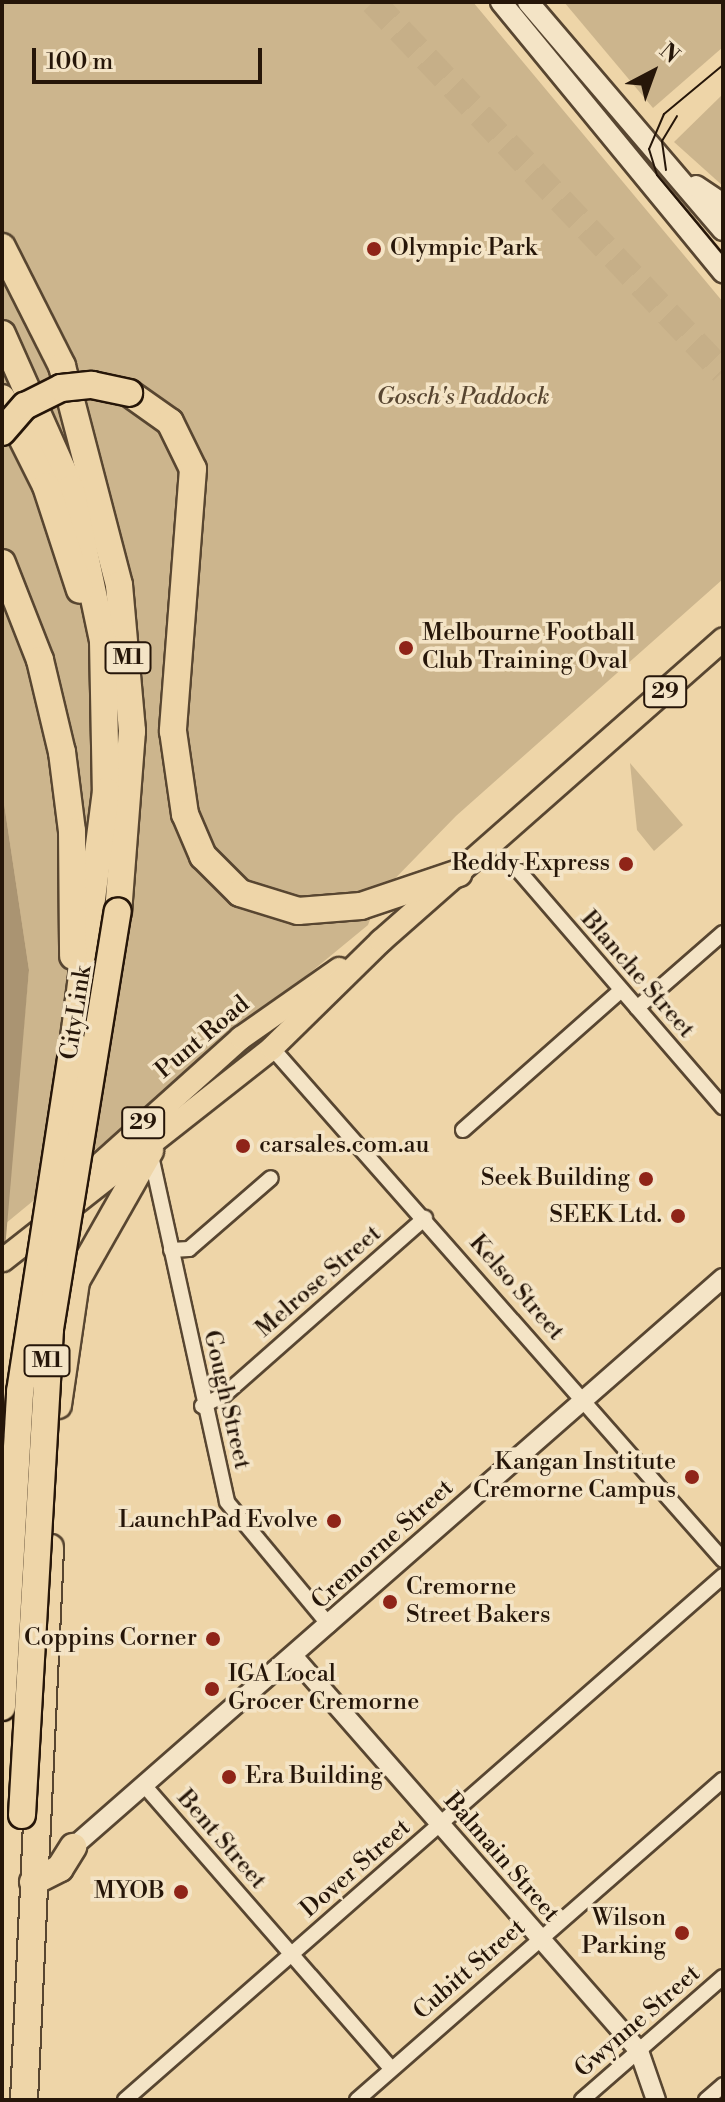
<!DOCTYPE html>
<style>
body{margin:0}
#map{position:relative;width:725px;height:2102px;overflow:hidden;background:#eed5a8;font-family:"Libre Bodoni",serif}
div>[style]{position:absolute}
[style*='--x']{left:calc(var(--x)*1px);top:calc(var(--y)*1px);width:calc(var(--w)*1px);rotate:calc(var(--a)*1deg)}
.green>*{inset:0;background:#ccb58d}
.water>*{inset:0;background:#aa9472}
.motorway-tunnel>*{height:26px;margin-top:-13px;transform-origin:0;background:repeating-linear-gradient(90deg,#c6af88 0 26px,transparent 0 39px)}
.roads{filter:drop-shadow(2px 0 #584631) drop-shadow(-2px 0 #584631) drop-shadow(0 2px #584631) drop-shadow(0 -2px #584631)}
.minor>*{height:14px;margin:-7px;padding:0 7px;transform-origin:7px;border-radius:7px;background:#f4e4c6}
.tertiary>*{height:18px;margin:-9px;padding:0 9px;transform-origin:9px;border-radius:9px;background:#f4e4c6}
.secondary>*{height:20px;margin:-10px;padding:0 10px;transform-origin:10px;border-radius:10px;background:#f4e4c6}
.trunk>*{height:22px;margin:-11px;padding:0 11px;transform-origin:11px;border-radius:11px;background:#eed5a8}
.motorway>*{height:26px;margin:-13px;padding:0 13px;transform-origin:13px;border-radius:13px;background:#eed5a8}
.tram>*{height:2px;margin:-1px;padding:0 1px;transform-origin:1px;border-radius:1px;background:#261609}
.bridges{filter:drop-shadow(2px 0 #261609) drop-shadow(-2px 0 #261609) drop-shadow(0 2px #261609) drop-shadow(0 -2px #261609)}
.motorway-bridge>*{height:26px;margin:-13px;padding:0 13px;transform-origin:13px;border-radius:13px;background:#eed5a8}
.dots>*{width:22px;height:22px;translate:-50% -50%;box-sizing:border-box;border:4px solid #f4e4c6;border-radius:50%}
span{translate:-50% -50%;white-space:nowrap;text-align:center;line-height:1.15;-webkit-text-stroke:7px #f4e4c6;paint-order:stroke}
.shield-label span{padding:2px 6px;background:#f4e4c6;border:2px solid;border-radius:6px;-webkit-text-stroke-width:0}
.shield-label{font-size:22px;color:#261609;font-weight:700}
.poi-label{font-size:24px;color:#261609}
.left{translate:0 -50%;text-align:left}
.right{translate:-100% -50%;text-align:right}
.park-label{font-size:24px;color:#584631;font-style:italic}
.street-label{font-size:24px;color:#261609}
.frame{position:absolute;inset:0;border:4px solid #261609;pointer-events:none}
.north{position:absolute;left:613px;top:32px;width:80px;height:80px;-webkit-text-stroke:6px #f4e4c6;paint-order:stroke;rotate:41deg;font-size:22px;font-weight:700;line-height:32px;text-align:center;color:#261609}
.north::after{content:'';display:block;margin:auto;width:28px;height:36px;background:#261609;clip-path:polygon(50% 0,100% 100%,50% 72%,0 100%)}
.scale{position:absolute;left:32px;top:48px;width:230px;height:36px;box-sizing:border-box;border:4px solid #261609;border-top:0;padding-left:10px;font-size:24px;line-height:28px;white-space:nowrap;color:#261609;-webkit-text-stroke:6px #f4e4c6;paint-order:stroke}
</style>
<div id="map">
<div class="green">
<div style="clip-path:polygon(2px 2px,473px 2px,723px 302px,723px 579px,456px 816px,379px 895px,368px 925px,5px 1224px,29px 970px,2px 790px)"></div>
<div style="clip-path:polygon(564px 2px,723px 2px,723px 47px,653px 108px)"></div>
<div style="clip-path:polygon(723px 94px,723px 186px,674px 142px)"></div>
<div style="clip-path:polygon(630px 763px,683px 825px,654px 851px,637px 830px)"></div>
</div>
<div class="water">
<div style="clip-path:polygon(2px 790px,29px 970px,2px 1284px)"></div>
</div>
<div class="motorway-tunnel">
<div style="--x:373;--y:2;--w:509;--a:46.59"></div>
</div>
<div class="roads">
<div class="minor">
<div style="--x:519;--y:871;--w:312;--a:49.2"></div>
<div style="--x:637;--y:1008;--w:114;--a:-41.1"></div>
<div style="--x:272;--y:1048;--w:682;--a:48.62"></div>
<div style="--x:463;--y:1130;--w:211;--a:-41.5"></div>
<div style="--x:150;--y:1151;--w:359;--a:77.6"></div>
<div style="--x:227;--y:1502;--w:160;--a:50.3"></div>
<div style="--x:171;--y:1250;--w:18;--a:-3"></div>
<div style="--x:189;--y:1249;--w:108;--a:-40.9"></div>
<div style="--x:202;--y:1406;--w:25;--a:-27"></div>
<div style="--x:224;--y:1395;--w:268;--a:-41.4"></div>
<div style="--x:143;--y:1784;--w:378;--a:48.9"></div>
<div style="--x:125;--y:2100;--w:795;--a:-41.23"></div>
<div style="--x:357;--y:2100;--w:486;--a:-41.2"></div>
<div style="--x:582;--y:2100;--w:187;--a:-41.1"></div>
<div style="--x:706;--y:2100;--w:23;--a:-41"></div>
</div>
<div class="tertiary">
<div style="--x:294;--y:1657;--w:524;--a:48.79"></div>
<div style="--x:639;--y:2051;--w:52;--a:70.9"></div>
<div style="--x:73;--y:1847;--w:864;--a:-41.2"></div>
</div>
<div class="secondary">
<div style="--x:501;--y:2;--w:350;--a:50.6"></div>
<div style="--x:528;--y:2;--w:300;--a:49.5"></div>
<div style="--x:696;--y:186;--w:32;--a:34"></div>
</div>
<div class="trunk">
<div style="--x:67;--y:1194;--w:234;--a:-41.9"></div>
<div style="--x:241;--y:1038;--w:120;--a:-35.1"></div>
<div style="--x:3;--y:1260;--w:342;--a:-38.2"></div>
<div style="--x:272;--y:1048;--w:153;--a:-44.5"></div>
<div style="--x:381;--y:941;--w:456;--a:-41.4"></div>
</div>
<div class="motorway">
<div style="--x:2;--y:247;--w:133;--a:63.2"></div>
<div style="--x:62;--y:366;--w:226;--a:75.4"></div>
<div style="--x:119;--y:585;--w:147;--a:84.9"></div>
<div style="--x:132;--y:731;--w:181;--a:94.4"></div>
<div style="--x:2;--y:334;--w:170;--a:66"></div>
<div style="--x:71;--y:489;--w:155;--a:78.1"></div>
<div style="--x:103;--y:641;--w:150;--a:88.9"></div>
<div style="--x:106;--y:791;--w:255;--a:97.4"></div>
<div style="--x:129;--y:393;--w:50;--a:35.3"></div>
<div style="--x:170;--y:422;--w:52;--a:63.9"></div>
<div style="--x:193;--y:469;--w:263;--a:94.4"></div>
<div style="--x:173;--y:731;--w:84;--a:81.8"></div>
<div style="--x:185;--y:814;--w:46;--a:66.8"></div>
<div style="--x:203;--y:856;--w:52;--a:45"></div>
<div style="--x:240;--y:893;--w:61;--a:17.2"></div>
<div style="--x:298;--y:911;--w:63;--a:-4.5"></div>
<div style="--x:361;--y:906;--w:103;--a:-18.6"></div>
<div style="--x:2;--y:398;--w:98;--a:63.4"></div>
<div style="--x:46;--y:486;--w:109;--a:71.9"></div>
<div style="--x:2;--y:563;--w:104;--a:68.6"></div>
<div style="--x:40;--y:660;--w:95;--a:76.6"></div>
<div style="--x:62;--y:752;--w:80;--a:82.8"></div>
<div style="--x:72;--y:831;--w:125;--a:89.5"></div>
<div style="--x:58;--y:1405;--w:125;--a:-81.7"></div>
<div style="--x:76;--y:1281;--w:150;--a:-60.4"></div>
<div style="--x:33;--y:1882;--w:30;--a:-27"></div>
<div style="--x:60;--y:1868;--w:25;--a:-58"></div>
<div style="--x:24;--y:2100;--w:553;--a:-87.3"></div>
</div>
</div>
<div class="tram">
<div style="--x:723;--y:65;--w:77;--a:140.3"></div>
<div style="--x:664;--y:114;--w:38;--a:113"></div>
<div style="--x:649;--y:149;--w:27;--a:73"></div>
<div style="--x:657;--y:175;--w:103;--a:50.1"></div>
<div style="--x:666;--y:170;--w:29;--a:-98"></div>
<div style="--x:662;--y:141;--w:29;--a:-59"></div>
</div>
<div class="bridges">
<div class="motorway-bridge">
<div style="--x:2;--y:432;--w:35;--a:-49"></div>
<div style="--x:25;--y:406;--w:40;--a:-26.6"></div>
<div style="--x:61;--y:388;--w:31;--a:-6"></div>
<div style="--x:92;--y:385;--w:38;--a:12"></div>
<div style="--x:2;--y:1707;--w:316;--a:-86.7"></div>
<div style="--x:20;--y:1392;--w:352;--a:-81.3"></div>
<div style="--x:22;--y:1815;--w:487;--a:-86.7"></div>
<div style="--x:50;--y:1329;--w:423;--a:-80.8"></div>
</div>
</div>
<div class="dots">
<div style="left:374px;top:249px;background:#8f2418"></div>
<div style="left:406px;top:648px;background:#8f2418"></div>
<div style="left:626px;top:864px;background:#8f2418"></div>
<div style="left:243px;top:1146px;background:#8f2418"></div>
<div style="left:646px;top:1179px;background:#8f2418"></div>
<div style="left:678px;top:1216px;background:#8f2418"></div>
<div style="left:692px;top:1477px;background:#8f2418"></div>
<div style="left:334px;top:1521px;background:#8f2418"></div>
<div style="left:390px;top:1602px;background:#8f2418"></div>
<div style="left:213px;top:1639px;background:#8f2418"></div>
<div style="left:212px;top:1689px;background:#8f2418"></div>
<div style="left:229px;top:1777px;background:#8f2418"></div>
<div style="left:181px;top:1892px;background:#8f2418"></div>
<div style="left:682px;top:1933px;background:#8f2418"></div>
</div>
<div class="shield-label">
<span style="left:128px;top:658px">M1</span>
<span style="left:665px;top:692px">29</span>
<span style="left:143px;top:1123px">29</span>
<span style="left:47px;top:1361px">M1</span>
</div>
<div class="poi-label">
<span class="left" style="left:390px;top:249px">Olympic Park</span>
<span class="left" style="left:422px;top:648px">Melbourne Football<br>Club Training Oval</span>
<span class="right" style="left:610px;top:864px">Reddy Express</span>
<span class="left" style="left:259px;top:1146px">carsales.com.au</span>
<span class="right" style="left:630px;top:1179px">Seek Building</span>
<span class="right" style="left:662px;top:1216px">SEEK Ltd.</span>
<span class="right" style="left:676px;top:1477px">Kangan Institute<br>Cremorne Campus</span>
<span class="right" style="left:318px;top:1521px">LaunchPad Evolve</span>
<span class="left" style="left:406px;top:1602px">Cremorne<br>Street Bakers</span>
<span class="right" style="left:197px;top:1639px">Coppins Corner</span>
<span class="left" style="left:228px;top:1689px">IGA Local<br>Grocer Cremorne</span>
<span class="left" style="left:245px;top:1777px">Era Building</span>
<span class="right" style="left:165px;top:1892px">MYOB</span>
<span class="right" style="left:666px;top:1933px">Wilson<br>Parking</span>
</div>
<div class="park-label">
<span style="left:463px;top:398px">Gosch's Paddock</span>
</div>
<div class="street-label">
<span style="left:637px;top:975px;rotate:49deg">Blanche Street</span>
<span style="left:77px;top:1013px;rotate:-81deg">CityLink</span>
<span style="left:203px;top:1038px;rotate:-40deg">Punt Road</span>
<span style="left:319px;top:1282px;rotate:-41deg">Melrose Street</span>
<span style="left:516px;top:1288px;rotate:49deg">Kelso Street</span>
<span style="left:226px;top:1400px;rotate:77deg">Gough Street</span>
<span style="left:383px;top:1545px;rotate:-42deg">Cremorne Street</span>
<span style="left:221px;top:1840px;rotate:49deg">Bent Street</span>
<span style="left:501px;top:1858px;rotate:49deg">Balmain Street</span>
<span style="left:356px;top:1869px;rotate:-41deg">Dover Street</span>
<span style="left:470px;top:1970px;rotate:-41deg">Cubitt Street</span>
<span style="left:638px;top:2022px;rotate:-41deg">Gwynne Street</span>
</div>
<div class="frame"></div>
<div class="north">N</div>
<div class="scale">100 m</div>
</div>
